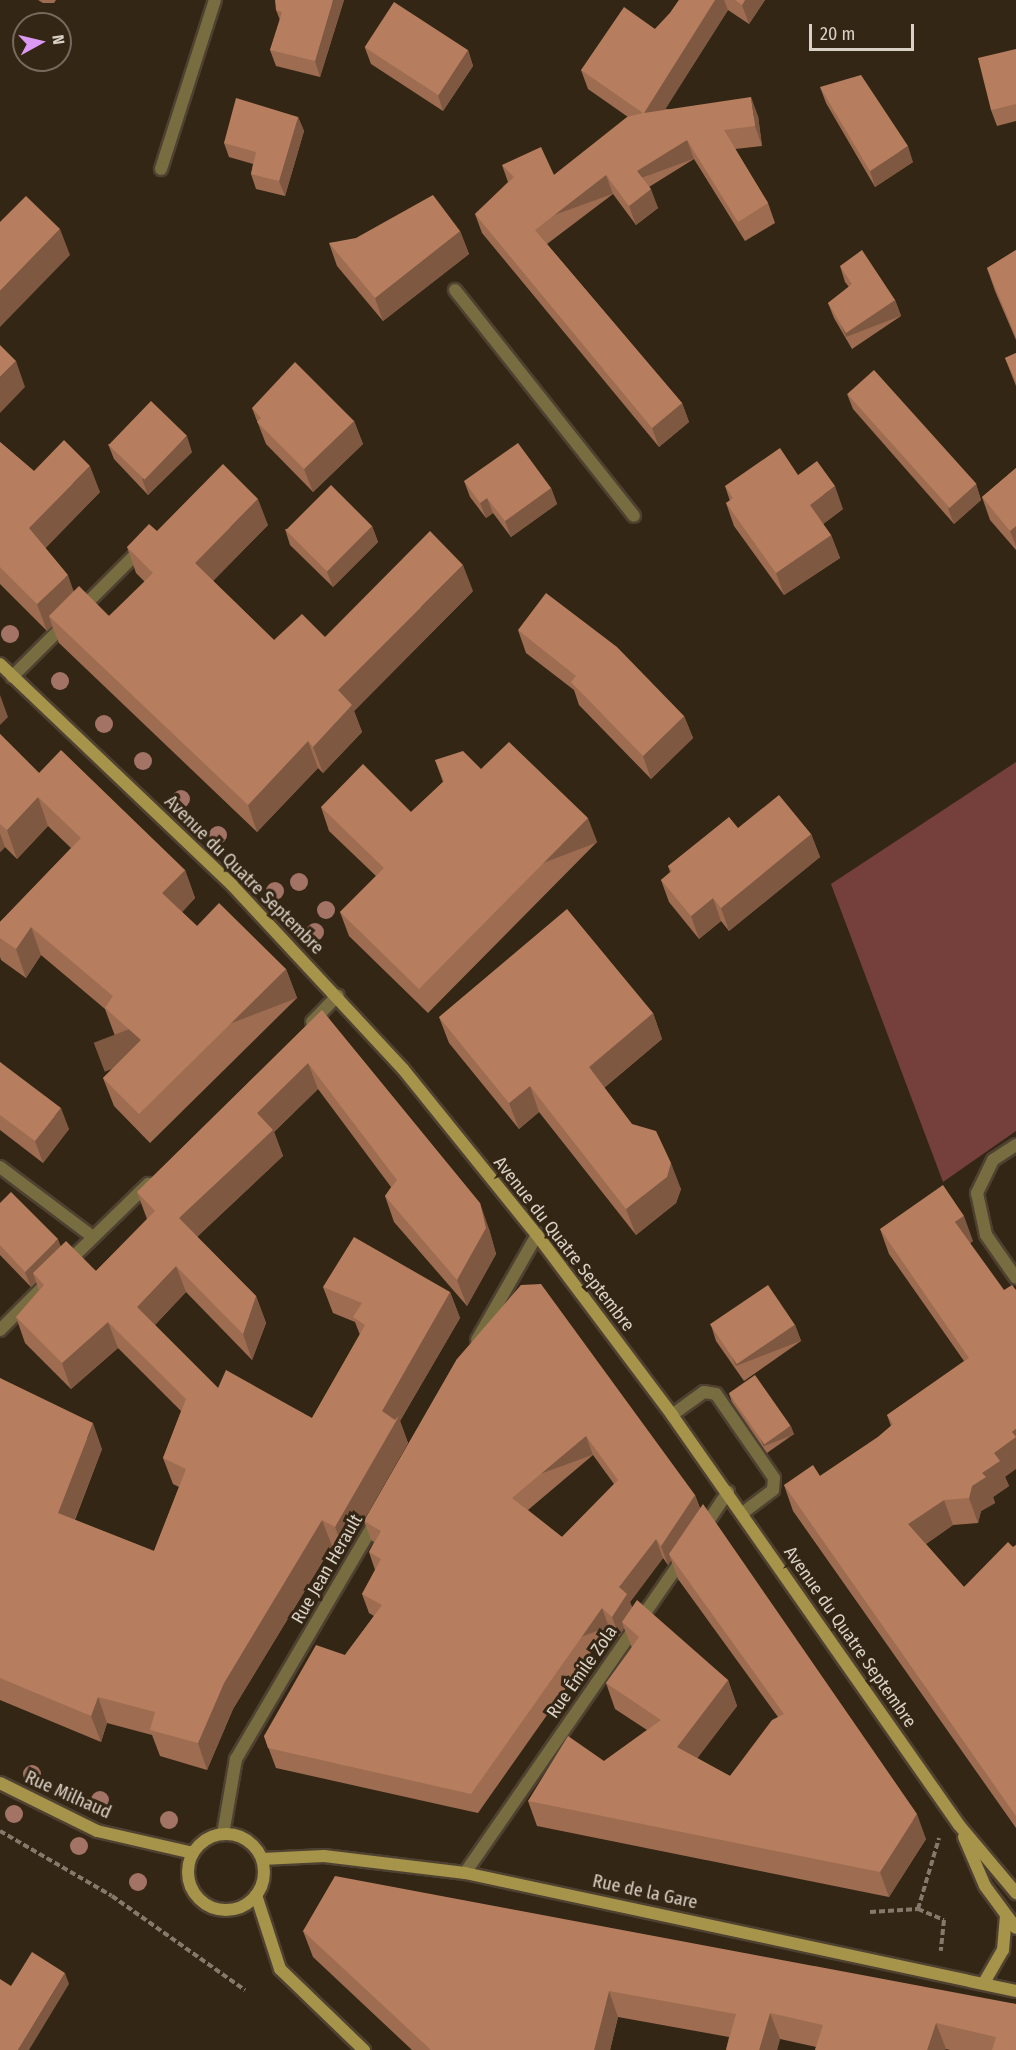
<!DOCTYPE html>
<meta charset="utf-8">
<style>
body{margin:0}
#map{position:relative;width:1016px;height:2050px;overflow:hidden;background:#342615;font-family:"Fira Sans Condensed",sans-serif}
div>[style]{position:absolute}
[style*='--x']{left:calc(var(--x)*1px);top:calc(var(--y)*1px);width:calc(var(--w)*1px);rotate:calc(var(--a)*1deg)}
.green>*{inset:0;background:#75403b}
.path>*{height:4px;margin-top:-2px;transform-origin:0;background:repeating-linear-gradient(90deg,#84796b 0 6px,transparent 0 9px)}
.roads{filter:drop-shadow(2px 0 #4f4131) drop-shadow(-2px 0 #4f4131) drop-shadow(0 2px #4f4131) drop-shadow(0 -2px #4f4131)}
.lane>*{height:12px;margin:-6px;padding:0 6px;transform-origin:6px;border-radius:6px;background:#786d41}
.street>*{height:12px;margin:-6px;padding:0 6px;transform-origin:6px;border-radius:6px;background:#786d41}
.secondary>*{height:12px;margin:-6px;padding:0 6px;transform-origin:6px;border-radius:6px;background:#a59449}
.secondary>.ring{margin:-6px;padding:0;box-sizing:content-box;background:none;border:12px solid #a59449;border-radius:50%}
.trees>*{width:18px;height:18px;margin:-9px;border-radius:50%;background:#a37366}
.wall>*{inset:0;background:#9d6c51}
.shaded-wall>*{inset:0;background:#7f5842;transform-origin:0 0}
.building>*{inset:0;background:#b67e5e;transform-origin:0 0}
span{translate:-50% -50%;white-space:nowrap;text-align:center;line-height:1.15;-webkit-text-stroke:6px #342615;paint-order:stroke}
.street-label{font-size:18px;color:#dad1c6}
.north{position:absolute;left:12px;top:12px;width:60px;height:60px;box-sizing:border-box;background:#342615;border:2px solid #766a5c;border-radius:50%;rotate:82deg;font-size:16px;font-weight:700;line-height:24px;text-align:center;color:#dad1c6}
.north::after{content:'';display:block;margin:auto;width:21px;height:27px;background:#dc99f4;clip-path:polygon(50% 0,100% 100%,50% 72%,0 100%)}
.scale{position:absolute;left:809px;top:24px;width:105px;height:27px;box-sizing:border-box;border:3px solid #dad1c6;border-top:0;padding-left:8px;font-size:18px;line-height:21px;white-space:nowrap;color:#dad1c6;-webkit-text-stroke:4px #342615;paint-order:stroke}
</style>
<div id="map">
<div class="green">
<div style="clip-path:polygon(1016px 762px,1016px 1131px,943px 1182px,831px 884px)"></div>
</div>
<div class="path">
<div style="--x:0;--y:1831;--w:129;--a:30.1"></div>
<div style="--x:112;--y:1896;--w:163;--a:35.3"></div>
<div style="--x:918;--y:1909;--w:74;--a:-73.5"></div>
<div style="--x:870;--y:1912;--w:48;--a:-3.6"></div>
<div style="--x:918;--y:1909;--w:28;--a:23"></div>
<div style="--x:944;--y:1920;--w:31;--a:96"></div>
</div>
<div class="roads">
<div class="lane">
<div style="--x:672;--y:1415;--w:39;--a:-36"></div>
<div style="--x:704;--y:1392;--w:12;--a:9"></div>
<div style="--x:716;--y:1394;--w:102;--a:55.4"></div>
<div style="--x:774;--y:1478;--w:12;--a:95"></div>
<div style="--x:773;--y:1490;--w:39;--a:143"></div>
</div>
<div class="street">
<div style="--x:161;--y:169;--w:177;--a:-72.3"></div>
<div style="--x:455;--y:290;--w:288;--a:51.6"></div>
<div style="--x:81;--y:609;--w:88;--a:-45"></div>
<div style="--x:12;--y:677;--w:76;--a:-45"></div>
<div style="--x:312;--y:1022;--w:37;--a:-46"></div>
<div style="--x:1016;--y:1145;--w:27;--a:147"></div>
<div style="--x:993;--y:1160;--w:37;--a:116"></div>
<div style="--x:977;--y:1193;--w:43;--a:77.9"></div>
<div style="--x:986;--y:1235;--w:52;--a:55.1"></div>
<div style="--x:0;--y:1167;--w:116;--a:37"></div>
<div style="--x:66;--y:1264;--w:115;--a:-44.3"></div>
<div style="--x:0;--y:1330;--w:61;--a:-45"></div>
<div style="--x:477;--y:1340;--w:121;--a:-60.3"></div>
<div style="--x:703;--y:1529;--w:45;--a:-56"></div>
<div style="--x:223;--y:1834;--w:76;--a:-80.2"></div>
<div style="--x:236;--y:1759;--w:277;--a:-59.6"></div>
<div style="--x:465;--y:1873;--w:383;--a:-55.3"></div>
</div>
<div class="secondary">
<div style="--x:0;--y:664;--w:320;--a:43.6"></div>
<div style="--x:232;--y:885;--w:251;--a:47.1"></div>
<div style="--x:403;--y:1069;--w:213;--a:51.1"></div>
<div style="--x:537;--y:1235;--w:225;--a:53.1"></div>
<div style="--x:672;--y:1415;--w:500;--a:55.01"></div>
<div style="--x:959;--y:1825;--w:89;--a:50"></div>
<div style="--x:0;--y:1783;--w:108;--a:26.3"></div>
<div style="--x:97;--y:1831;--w:98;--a:12.9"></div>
<div class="ring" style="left:188px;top:1834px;width:64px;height:64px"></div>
<div style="--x:964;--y:1837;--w:53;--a:66.8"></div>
<div style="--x:985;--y:1886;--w:52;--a:53.6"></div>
<div style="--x:262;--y:1859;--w:62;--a:-2.8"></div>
<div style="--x:324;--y:1856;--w:142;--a:6.9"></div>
<div style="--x:465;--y:1873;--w:563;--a:12.09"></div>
<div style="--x:256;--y:1895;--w:78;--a:72"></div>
<div style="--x:280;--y:1969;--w:117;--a:44"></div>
<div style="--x:985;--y:1981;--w:36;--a:-60"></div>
<div style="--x:1003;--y:1950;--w:35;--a:-85"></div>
</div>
</div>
<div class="trees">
<div style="left:10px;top:634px"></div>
<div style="left:60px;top:681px"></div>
<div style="left:104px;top:724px"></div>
<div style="left:143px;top:761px"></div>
<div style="left:181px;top:799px"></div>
<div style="left:218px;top:835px"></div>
<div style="left:299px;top:882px"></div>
<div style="left:275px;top:891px"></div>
<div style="left:326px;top:910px"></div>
<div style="left:315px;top:932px"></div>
<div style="left:32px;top:1774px"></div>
<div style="left:100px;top:1800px"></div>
<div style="left:14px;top:1814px"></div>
<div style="left:169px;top:1820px"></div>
<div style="left:79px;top:1846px"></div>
<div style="left:138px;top:1882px"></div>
</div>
<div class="wall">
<div style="clip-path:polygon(38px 0,56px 0,54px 3px,43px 3px)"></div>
<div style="clip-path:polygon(344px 0,320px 77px,276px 66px,270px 50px,280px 20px,276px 10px)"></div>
<div style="clip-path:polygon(679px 0,765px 0,749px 24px,728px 10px,665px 109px,758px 116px,762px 146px,735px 149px,768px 203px,775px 223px,745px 241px,694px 159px,649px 187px,658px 208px,636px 225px,613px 194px,547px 244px,682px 403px,689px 422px,659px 447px,482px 233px,475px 214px,508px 182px,502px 165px,554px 175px,628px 117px,588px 89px,581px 70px,655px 29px,670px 13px)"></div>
<div style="clip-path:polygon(365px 48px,468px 50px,473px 66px,443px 111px,371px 64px)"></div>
<div style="clip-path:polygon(1016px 49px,1016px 121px,997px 126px,991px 110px)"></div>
<div style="clip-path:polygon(820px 87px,913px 162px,875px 187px,826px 103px)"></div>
<div style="clip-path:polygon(298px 117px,304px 131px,285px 196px,256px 189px,251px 174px,253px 164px,229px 157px,224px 143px)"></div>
<div style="clip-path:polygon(460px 231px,469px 254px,383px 321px,337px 266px,329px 243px)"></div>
<div style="clip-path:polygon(1016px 250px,1016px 340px,995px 291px,987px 268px)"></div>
<div style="clip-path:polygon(840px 266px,895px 300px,901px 316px,852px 349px,834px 318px,828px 303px,849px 287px,845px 282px)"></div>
<div style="clip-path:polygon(1016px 353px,1016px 386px,1005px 358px)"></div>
<div style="clip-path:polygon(847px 394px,976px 484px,981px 500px,954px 524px,853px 409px)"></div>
<div style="clip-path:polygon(252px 408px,354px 421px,363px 444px,313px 492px,266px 444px)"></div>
<div style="clip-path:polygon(0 442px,34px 471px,100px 492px,45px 548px,74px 592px,109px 616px,145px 582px,136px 573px,127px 547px,157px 531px,268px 525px,213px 581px,274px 640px,325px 637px,473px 591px,354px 711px,362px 732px,323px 773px,318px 768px,257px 832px,59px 643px,52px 626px,47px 631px,0 584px)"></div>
<div style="clip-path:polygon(108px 444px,192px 452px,148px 495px,114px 459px)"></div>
<div style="clip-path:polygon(1016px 468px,1016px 550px,990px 520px,982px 497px)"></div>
<div style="clip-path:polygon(798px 475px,843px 509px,823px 524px,831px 535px,840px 558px,784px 595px,734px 526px,726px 503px,730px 501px,725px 486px)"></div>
<div style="clip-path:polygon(464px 481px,551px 488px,557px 504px,511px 537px,493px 513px,486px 518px,470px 497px)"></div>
<div style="clip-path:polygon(372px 526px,378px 542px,333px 587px,290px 545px,285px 529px)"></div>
<div style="clip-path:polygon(518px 630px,684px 716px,693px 738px,651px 779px,579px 705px,574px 690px,526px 653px)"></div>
<div style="clip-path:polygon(0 734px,39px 773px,185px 870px,195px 898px,182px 912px,197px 926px,286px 969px,297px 998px,150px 1143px,114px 1106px,103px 1078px,131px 1050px,115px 1036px,105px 1009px,41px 955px,26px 978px,1px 960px,0 957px,0 922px,71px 848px,48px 826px,17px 859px,5px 847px,0 852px)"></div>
<div style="clip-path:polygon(435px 760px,481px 769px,597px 842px,428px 1013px,349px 936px,340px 912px,376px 876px,329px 831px,321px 807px,411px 812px,443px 782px)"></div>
<div style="clip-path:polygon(738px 828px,811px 834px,820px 857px,729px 931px,721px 921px,699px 939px,669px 902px,661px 880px,670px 872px,668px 866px)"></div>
<div style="clip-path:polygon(322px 1010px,489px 1229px,496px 1254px,467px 1306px,394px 1222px,385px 1196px,391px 1187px,318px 1089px,274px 1132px,283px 1156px,197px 1237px,256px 1296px,266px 1323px,252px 1360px,186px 1292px,155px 1325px,218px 1388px,312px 1418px,360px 1335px,355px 1322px,333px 1313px,323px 1287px,450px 1292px,460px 1318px,400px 1421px,408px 1443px,345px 1553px,332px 1546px,233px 1709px,207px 1770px,160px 1756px,152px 1735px,107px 1723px,101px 1742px,0 1700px,0 1378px,102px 1449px,75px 1520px,154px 1551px,179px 1487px,173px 1484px,163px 1458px,181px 1411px,118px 1348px,71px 1389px,25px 1343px,16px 1317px,39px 1290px,36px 1282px,31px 1287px,0 1255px,0 1203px,96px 1271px,147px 1219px,137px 1192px)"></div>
<div style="clip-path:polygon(653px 1013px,662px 1039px,604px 1088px,681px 1189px,676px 1203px,636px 1235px,539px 1112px,519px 1129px,449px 1043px,439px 1017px)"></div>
<div style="clip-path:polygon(0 1062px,69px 1129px,43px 1163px,0 1130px)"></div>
<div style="clip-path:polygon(880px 1229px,973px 1241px,970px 1243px,1005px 1477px,1009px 1486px,993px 1497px,995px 1503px,981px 1511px,978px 1523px,953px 1525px,926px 1544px,964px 1587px,1016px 1545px,1016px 1828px,793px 1511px,784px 1485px,820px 1476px,878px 1437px,891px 1426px,887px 1415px,964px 1361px,889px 1254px)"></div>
<div style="clip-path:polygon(711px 1325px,795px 1325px,801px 1341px,744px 1381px,716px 1341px)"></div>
<div style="clip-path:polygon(evenodd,457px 1359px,695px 1495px,700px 1508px,926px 1839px,889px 1897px,537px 1826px,528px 1801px,604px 1761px,647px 1730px,615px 1709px,606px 1683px,632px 1648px,624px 1628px,619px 1636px,609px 1627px,478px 1813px,276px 1768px,264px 1736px,345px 1655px,374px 1616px,369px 1613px,362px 1594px,375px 1570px,369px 1552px,374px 1542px,371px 1540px,364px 1521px,457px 1359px,593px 1455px,614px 1484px,562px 1537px,528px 1510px,593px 1455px,457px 1359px,663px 1558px,668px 1565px,671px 1560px,678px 1579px,778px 1717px,730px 1776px,697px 1758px,737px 1706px,728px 1680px,632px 1607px,630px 1602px,663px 1558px)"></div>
<div style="clip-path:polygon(729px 1394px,794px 1434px,767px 1453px,732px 1402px)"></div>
<div style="clip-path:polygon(303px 1931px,1016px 2004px,1016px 2050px,950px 2050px,946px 2049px,945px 2050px,815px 2050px,816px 2047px,780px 2039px,777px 2050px,726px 2050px,729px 2037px,618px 2017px,610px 2050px,412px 2050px,313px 1957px)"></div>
</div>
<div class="shaded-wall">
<div style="clip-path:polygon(333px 0,344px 0,320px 77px,315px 61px)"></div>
<div style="clip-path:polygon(715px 0,724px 0,728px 10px,651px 132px,644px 113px)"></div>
<div style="clip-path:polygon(745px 0,765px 0,749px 24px,742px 5px)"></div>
<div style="clip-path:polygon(468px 50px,473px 66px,443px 111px,438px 95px)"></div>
<div style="clip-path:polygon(751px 97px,758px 116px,762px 146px,755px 126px)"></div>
<div style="clip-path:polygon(298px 117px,304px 131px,285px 196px,279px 181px)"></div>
<div style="left:687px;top:140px;width:20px;height:59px;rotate:70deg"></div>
<div style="clip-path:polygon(908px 146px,913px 162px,875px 187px,870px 171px)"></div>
<div style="left:606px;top:175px;width:20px;height:90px;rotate:70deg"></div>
<div style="clip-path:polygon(651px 189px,658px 208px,636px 225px,629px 206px)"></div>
<div style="clip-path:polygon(60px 229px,70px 255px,0 327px,0 291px)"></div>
<div style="clip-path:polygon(460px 231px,469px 254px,383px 321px,375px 298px)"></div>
<div style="left:895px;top:300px;width:17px;height:59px;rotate:69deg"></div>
<div style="clip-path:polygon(16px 361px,25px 387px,0 413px,0 377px)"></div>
<div style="clip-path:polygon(682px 403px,689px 422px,659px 447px,652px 428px)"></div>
<div style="clip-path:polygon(354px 421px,363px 444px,313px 492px,304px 469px)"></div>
<div style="clip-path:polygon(187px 436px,192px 452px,148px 495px,142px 479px)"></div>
<div style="clip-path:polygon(90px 466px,100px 492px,39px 555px,29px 528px)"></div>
<div style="clip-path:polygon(976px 484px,981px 500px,954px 524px,948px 509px)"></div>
<div style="clip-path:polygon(835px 486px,843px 509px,818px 528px,810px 505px)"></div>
<div style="clip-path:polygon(551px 488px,557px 504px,511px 537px,505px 521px)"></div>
<div style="clip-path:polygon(487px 498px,493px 513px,486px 518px,480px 503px)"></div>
<div style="clip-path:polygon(258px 499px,268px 525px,205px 589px,195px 563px)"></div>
<div style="clip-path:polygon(372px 526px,378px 542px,333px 587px,327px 572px)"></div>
<div style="clip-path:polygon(1016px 526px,1016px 546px,1010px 531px)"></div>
<div style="clip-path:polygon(831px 535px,840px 558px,784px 595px,776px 573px)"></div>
<div style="clip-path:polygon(463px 565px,473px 591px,354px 711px,362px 732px,323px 773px,313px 747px,338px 690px)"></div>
<div style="clip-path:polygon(68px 575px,77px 601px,49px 616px,52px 626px,47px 631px,37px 604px)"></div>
<div style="clip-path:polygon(0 695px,8px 717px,0 725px)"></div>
<div style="clip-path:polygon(684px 716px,693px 738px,651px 779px,643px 756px)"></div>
<div style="clip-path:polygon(308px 741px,318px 768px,257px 832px,248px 805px)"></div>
<div style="clip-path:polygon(38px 797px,48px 826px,17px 859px,7px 830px)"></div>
<div style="left:588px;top:818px;width:26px;height:240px;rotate:69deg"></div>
<div style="clip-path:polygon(0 833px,5px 847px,0 852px)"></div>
<div style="clip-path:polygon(811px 834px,820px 857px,729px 931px,721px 908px)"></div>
<div style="clip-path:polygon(185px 870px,195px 898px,173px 922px,162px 893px)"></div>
<div style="clip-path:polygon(713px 898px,721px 921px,699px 939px,691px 916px)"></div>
<div style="clip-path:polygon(31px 927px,41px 955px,26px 978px,16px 949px)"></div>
<div style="left:286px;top:969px;width:31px;height:206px;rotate:69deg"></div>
<div style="clip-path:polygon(653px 1013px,662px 1039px,598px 1093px,589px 1067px)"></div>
<div style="clip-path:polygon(308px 1063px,318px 1089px,274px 1132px,283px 1156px,188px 1245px,179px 1218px,257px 1113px)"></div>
<div style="clip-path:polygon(530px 1086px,539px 1112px,519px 1129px,509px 1103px)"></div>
<div style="clip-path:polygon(61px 1108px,69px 1129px,43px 1163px,35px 1141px)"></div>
<div style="clip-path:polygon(671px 1163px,681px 1189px,676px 1203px,636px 1235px,626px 1209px)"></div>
<div style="clip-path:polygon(480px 1203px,489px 1229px,496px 1254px,467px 1306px,457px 1280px)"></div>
<div style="clip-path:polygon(964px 1216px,973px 1241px,964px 1248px,955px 1222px)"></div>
<div style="clip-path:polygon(58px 1239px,64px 1255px,33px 1273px,36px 1282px,31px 1287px,25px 1272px)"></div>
<div style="clip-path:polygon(176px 1266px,186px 1292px,147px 1333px,137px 1307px)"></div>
<div style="clip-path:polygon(450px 1292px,460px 1318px,400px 1421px,408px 1443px,345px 1553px,335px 1527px,382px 1411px)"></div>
<div style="clip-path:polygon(256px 1296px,266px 1323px,252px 1360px,243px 1334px)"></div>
<div style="clip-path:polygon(108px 1322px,118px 1348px,71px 1389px,62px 1363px)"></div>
<div style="left:795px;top:1325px;width:17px;height:70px;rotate:69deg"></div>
<div style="clip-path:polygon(93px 1423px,102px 1449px,67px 1539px,58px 1513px)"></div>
<div style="left:791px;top:1426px;width:9px;height:33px;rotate:69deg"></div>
<div style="clip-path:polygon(1016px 1429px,1016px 1469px,1005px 1477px,1009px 1486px,993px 1497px,995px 1503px,981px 1511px,978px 1523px,969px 1498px,972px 1486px,982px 1473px,994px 1453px,1012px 1432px)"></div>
<div style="left:586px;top:1436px;width:20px;height:97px;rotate:70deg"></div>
<div style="clip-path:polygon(695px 1495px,702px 1515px,669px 1554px,671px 1560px,668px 1565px,661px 1546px)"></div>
<div style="clip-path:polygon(944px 1500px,953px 1525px,917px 1550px,908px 1524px)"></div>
<div style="clip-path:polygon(322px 1520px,332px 1546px,233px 1709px,207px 1770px,198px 1743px,224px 1683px)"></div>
<div style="clip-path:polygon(656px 1539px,663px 1558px,630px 1602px,634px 1614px,622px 1622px,624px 1628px,619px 1636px,612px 1617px,619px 1587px)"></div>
<div style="left:602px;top:1608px;width:20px;height:228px;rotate:70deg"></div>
<div style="clip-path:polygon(728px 1680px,737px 1706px,687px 1772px,677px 1747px)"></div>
<div style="clip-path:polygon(98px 1697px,107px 1723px,101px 1742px,91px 1716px)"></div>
<div style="clip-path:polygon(917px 1814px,926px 1839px,889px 1897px,880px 1872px)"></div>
<div style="clip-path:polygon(65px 1973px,69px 1984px,29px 2050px,18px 2050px)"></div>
<div style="clip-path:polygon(609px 1991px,618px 2017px,610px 2050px,594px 2050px)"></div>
<div style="clip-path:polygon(770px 2013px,780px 2039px,777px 2050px,759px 2050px)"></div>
<div style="clip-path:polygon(936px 2023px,946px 2049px,945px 2050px,927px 2050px)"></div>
</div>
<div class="building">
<div style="clip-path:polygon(275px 0,333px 0,315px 61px,270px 50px,282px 12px,276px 10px)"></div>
<div style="clip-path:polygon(679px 0,715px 0,644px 113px,751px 97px,755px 126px,724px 130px,768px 203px,738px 222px,687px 140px,637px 171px,651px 189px,629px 206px,606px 175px,535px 230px,682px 403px,652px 428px,475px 214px,514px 177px,502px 165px,541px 147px,554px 175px,627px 117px,643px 113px,581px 70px,624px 7px,655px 29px,670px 13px)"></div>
<div style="clip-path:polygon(735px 0,745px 0,742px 5px)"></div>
<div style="left:394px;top:2px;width:88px;height:54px;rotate:33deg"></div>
<div style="clip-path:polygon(1016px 49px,1016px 104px,991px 110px,978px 58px)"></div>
<div style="clip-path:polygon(861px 75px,908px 146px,870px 171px,820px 87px)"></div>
<div style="clip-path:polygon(236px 98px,298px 117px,279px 181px,251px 174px,256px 152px,224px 143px)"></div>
<div style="clip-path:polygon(433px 195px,460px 231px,375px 298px,329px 243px,356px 238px)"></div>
<div style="clip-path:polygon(26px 196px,60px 229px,0 291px,0 222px)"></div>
<div style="clip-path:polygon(862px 250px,895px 300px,846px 333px,828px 303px,852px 284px,840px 266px)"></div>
<div style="clip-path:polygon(1016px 250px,1016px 337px,987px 268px)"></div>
<div style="clip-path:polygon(0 345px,16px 361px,0 377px)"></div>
<div style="clip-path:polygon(1016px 353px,1016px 382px,1005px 358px)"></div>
<div style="clip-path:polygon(295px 362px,354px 421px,304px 469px,257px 422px,261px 418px,252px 408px)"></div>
<div style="left:874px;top:370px;width:153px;height:36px;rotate:48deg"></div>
<div style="left:151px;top:401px;width:50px;height:61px;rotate:44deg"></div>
<div style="clip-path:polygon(64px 440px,90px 466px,29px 528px,68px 575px,37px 604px,0 567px,0 442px,34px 471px)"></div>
<div style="clip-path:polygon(518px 443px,551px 488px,505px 521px,487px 498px,480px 503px,464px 481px)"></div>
<div style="clip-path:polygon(780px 448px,798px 475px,817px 461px,835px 486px,810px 505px,831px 535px,776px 573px,726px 503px,733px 498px,725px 486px)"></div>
<div style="clip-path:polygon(223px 464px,258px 499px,195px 563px,274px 640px,302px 614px,325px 637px,430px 531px,463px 565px,338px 690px,352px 705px,313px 747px,308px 741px,248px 805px,49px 616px,79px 586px,109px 616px,153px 573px,127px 547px,149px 524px,157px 531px)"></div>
<div style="clip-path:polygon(1016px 468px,1016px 526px,1010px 531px,982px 497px)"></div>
<div style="left:331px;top:485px;width:58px;height:64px;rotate:45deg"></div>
<div style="clip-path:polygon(546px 593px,617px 647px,684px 716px,643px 756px,571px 682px,576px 676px,518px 630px)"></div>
<div style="clip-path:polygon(0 734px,39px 773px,61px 750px,185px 870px,162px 893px,197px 926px,219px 903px,286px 969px,139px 1114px,103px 1078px,141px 1040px,105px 1008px,113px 996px,31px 927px,16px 949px,0 938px,0 922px,81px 838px,38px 797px,7px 830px,0 824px)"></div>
<div style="clip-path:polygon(509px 742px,588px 818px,419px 989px,340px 912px,384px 868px,321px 807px,363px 764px,411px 812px,444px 781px,435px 760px,463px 751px,481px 769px)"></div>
<div style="clip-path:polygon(779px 795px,811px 834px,721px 908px,713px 898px,691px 916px,661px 880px,672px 871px,668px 866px,729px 817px,738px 828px)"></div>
<div style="clip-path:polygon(567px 909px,653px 1013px,589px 1067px,632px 1124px,656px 1131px,671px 1163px,667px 1177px,626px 1209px,530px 1086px,509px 1103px,439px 1017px)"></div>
<div style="clip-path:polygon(322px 1010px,480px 1203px,486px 1228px,457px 1280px,385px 1196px,397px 1180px,308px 1063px,257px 1113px,273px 1130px,179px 1218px,256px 1296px,243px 1334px,176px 1266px,137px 1307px,218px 1388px,226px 1370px,312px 1418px,365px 1325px,353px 1317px,362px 1303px,323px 1287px,354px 1237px,450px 1292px,382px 1411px,395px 1420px,399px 1416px,335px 1527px,322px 1520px,224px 1683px,198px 1743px,150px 1730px,155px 1712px,98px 1697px,91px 1716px,0 1678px,0 1378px,93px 1423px,58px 1513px,154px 1551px,186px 1469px,163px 1458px,186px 1399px,108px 1322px,62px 1363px,16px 1317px,44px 1285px,33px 1273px,66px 1241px,96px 1271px,155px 1211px,137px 1192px)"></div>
<div style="clip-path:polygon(0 1062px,61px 1108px,35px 1141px,0 1115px)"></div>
<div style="clip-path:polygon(943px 1185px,964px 1216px,955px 1222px,1004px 1290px,1012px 1285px,1016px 1290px,1016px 1429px,1012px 1432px,1016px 1437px,994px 1453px,1000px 1461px,982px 1473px,986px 1477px,972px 1486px,969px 1498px,944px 1500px,908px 1524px,964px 1587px,1008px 1542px,1013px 1547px,1016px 1545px,1016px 1816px,784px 1485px,813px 1465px,820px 1476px,878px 1437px,893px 1424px,887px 1415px,969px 1358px,880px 1229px)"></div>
<div style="clip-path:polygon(11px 1192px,58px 1239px,25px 1272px,0 1245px,0 1203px)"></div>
<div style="clip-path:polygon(evenodd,541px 1284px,695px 1495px,661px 1546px,656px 1539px,619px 1587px,627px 1594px,612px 1617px,602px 1608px,471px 1794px,268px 1748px,264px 1736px,316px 1645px,345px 1655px,382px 1605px,362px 1594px,381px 1559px,369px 1552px,381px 1531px,364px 1521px,457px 1359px,521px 1285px,541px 1284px,586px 1436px,618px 1480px,562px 1537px,512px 1498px,586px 1436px)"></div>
<div style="left:768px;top:1285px;width:48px;height:70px;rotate:56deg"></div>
<div style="left:755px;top:1375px;width:62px;height:32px;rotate:55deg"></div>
<div style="clip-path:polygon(703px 1504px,917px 1814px,880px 1872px,528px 1801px,568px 1736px,604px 1761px,661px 1720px,606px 1683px,639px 1637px,622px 1622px,637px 1600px,728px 1680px,677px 1747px,730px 1776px,772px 1720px,784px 1714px,669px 1554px)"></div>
<div style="clip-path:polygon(335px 1876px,1016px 2004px,1016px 2050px,992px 2050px,996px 2037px,936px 2023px,927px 2050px,815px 2050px,823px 2025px,770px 2013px,759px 2050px,726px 2050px,736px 2014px,609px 1991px,594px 2050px,431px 2050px,303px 1931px)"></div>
<div style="clip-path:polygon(32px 1952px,65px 1973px,18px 2050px,0 2050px,0 1979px,11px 1986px)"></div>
</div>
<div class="street-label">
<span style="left:244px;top:875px;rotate:45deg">Avenue du Quatre Septembre</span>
<span style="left:564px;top:1244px;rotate:52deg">Avenue du Quatre Septembre</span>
<span style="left:327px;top:1569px;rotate:-60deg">Rue Jean Herault</span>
<span style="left:850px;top:1637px;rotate:55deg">Avenue du Quatre Septembre</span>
<span style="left:582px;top:1672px;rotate:-55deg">Rue Émile Zola</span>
<span style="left:68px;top:1795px;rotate:24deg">Rue Milhaud</span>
<span style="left:645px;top:1892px;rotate:12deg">Rue de la Gare</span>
</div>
<div class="north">N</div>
<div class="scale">20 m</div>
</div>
